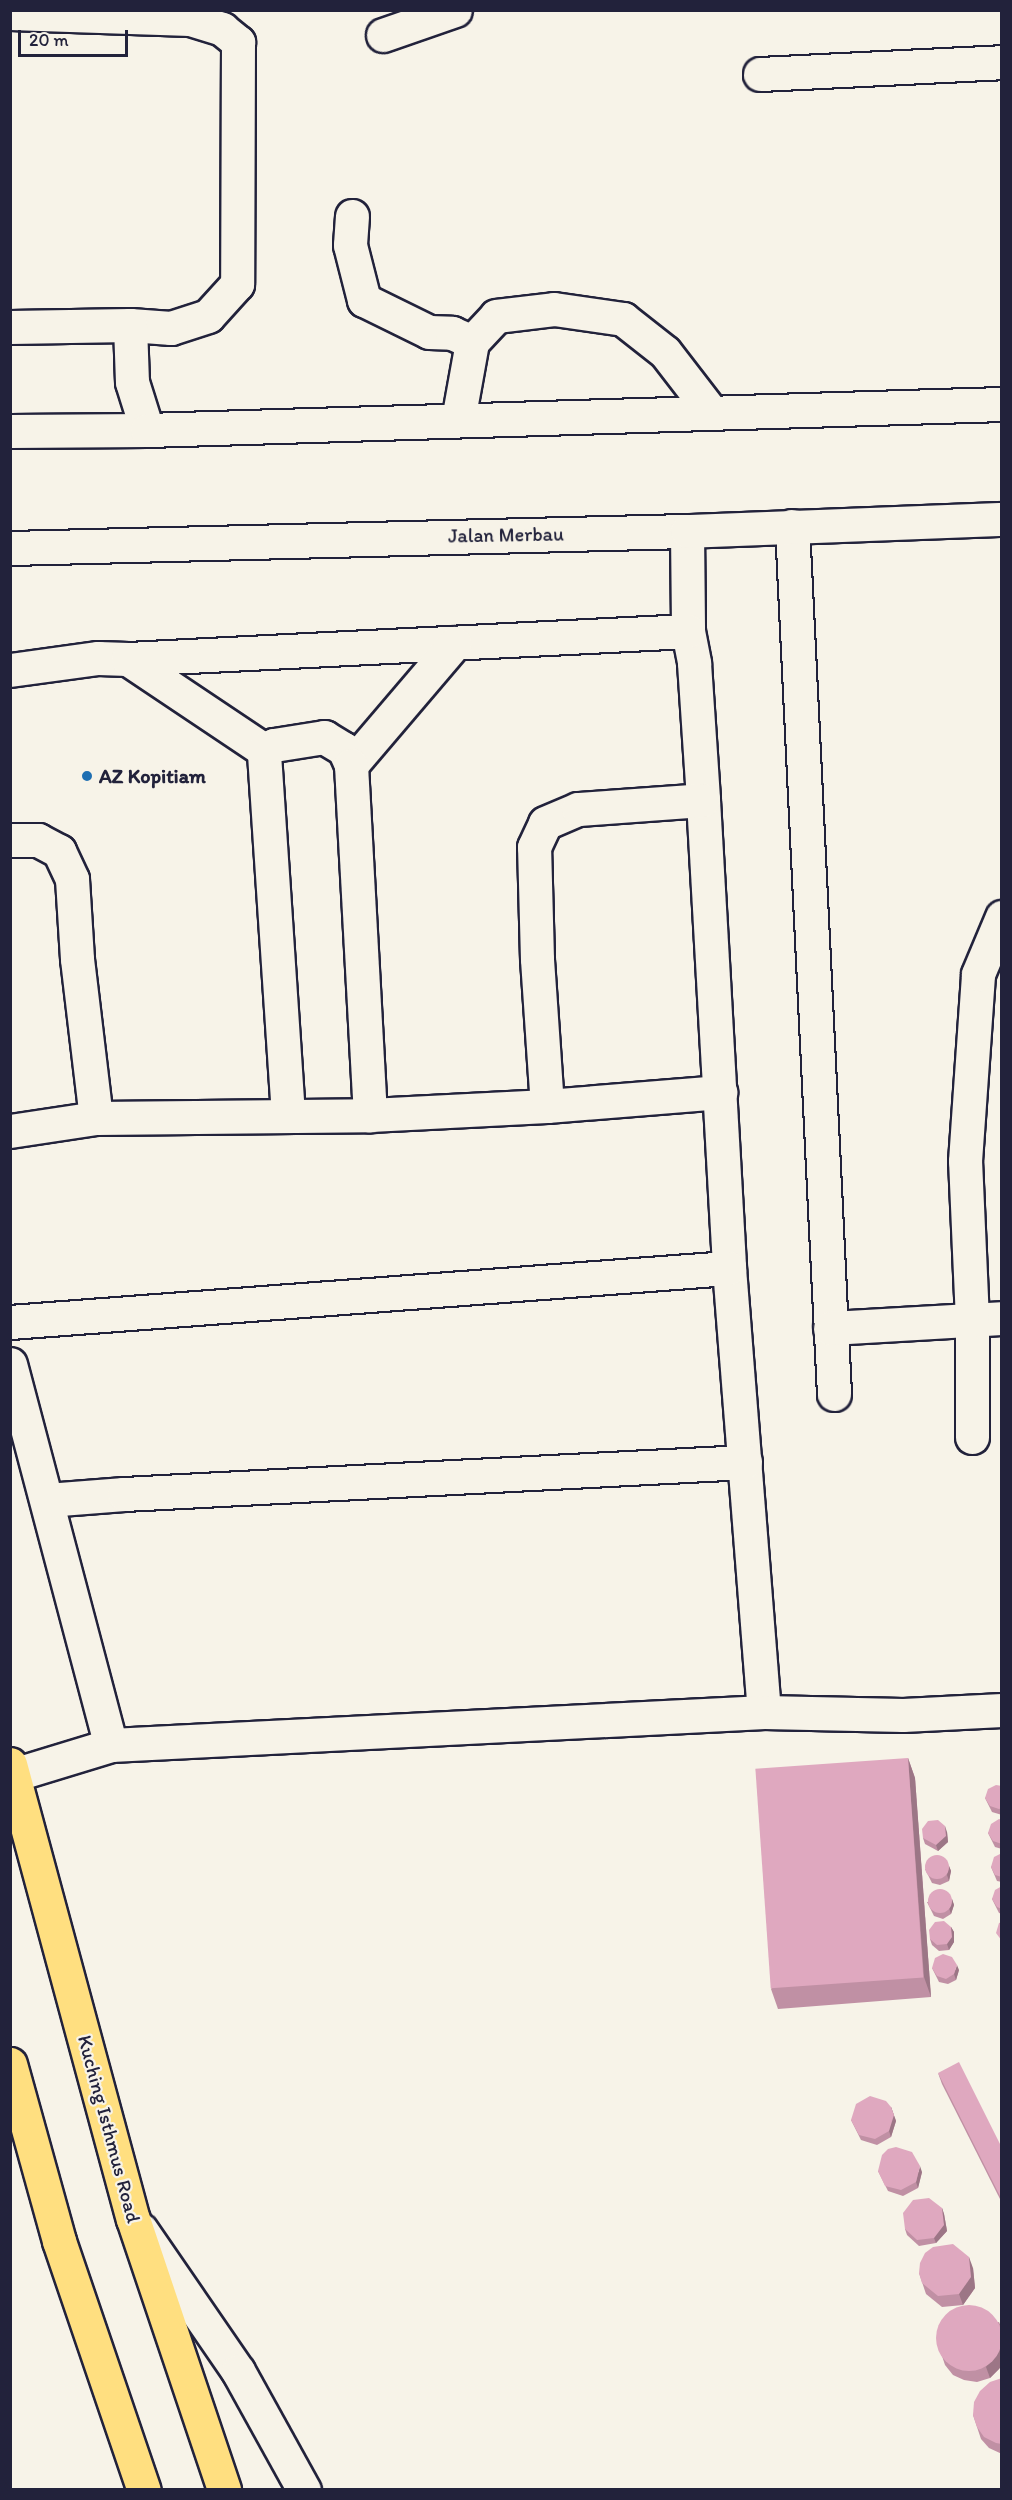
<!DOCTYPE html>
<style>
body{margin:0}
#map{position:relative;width:1012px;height:2500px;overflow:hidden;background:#f7f3e8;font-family:Itim,sans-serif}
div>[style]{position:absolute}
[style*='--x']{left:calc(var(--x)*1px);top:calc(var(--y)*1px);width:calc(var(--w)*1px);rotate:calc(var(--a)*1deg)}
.roads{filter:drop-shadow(2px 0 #22223b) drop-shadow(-2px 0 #22223b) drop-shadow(0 2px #22223b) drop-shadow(0 -2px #22223b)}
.minor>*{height:33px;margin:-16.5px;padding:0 16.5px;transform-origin:16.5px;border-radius:16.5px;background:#f7f3e8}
.major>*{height:33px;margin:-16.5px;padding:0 16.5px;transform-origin:16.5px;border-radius:16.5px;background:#ffdf80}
.wall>*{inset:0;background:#c090a4}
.shaded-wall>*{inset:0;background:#9c7686}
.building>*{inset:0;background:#dfa8bf;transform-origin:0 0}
.round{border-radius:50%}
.dots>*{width:16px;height:16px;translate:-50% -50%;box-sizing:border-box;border:3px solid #f7f3e8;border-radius:50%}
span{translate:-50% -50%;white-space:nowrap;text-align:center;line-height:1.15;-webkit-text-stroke:4.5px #f7f3e8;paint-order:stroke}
.street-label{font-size:20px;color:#22223b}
.poi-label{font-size:20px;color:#22223b;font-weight:700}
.left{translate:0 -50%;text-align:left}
.frame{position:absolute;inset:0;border:12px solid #22223b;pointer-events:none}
.scale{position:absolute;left:18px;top:30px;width:110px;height:27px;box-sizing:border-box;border:3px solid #22223b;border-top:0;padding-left:8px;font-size:18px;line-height:21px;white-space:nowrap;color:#22223b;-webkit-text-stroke:4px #f7f3e8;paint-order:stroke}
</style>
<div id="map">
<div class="roads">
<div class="minor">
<div style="--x:10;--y:13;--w:180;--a:1.9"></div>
<div style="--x:190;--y:19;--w:34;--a:17"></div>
<div style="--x:222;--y:29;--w:21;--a:39"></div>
<div style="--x:238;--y:42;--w:242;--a:90.2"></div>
<div style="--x:237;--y:284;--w:43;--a:132.2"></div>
<div style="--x:208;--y:316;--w:39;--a:162"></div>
<div style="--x:171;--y:328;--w:41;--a:-175.8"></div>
<div style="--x:130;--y:325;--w:120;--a:179"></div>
<div style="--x:383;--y:35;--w:76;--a:-19.1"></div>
<div style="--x:760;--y:74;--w:242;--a:-2.8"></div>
<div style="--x:352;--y:216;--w:29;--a:94"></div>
<div style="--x:350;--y:245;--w:57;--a:75.7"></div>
<div style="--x:364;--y:300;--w:72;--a:26.2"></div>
<div style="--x:429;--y:332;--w:23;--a:2"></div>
<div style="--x:452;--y:333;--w:22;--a:24"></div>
<div style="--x:130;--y:325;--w:57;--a:88"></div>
<div style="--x:132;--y:382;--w:50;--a:72.6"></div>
<div style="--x:458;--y:420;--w:79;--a:-79.8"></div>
<div style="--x:472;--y:342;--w:35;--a:-47"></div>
<div style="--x:496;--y:316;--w:58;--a:-6.9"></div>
<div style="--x:554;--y:309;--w:70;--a:8.2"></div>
<div style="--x:623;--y:319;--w:53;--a:38.2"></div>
<div style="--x:665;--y:352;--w:77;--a:52.4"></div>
<div style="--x:10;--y:431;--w:137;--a:-0.4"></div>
<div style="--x:147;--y:430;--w:855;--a:-1.74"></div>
<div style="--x:792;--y:526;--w:869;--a:87.23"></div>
<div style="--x:687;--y:531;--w:100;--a:89.4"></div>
<div style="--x:688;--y:631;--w:33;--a:79"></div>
<div style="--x:694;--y:663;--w:137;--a:86.2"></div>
<div style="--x:703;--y:800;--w:469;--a:86.8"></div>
<div style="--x:729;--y:1268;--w:445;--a:85.5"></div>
<div style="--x:10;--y:548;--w:677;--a:-1.44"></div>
<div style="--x:687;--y:531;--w:315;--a:-2.2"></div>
<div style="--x:128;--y:659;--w:164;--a:33.8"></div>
<div style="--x:10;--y:670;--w:89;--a:-7.8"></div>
<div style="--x:98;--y:658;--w:30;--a:2"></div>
<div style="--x:128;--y:659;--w:561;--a:-2.86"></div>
<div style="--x:351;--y:765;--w:160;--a:-49.6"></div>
<div style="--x:10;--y:840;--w:28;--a:0"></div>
<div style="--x:38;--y:840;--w:24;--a:28"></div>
<div style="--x:59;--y:851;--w:31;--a:65"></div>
<div style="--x:72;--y:879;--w:80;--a:86.4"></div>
<div style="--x:77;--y:959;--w:160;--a:83.2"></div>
<div style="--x:547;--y:1106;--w:147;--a:-93.9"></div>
<div style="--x:537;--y:959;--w:112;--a:-91.5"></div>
<div style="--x:534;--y:847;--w:26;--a:-65"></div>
<div style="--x:545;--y:823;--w:36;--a:-23"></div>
<div style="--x:578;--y:809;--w:125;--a:-4.1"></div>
<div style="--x:288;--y:1115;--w:366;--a:-93.8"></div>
<div style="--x:264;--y:750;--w:11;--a:-27"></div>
<div style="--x:274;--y:745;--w:51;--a:-9.1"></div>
<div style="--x:324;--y:737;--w:23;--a:31"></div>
<div style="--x:344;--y:749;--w:17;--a:66"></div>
<div style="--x:351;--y:765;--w:351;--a:86.9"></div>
<div style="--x:10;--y:1131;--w:87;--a:-8.6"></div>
<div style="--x:96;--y:1118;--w:274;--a:-0.6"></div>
<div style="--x:370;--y:1115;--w:177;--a:-2.9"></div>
<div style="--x:547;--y:1106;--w:174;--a:-4.6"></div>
<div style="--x:10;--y:1322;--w:721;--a:-4.3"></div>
<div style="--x:830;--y:1328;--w:172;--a:-3.3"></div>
<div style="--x:10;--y:1364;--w:394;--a:75.2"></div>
<div style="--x:972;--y:1437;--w:117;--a:-90"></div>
<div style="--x:972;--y:1320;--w:159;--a:-92.5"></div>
<div style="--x:965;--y:1161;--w:187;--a:-86"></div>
<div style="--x:978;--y:974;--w:62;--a:-67.2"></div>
<div style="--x:47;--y:1500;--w:77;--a:-4.5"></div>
<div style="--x:124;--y:1494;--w:622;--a:-2.95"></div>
<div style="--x:13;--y:1775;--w:102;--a:-17"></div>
<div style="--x:111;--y:1745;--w:654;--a:-2.89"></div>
<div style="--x:764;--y:1712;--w:139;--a:1.2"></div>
<div style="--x:903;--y:1715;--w:99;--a:-2.9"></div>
<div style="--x:141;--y:2230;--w:171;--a:55.5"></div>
<div style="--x:238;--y:2371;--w:136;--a:61"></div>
</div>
<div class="major">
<div style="--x:10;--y:1764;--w:471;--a:74.9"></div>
<div style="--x:133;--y:2219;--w:286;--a:71.4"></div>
<div style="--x:10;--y:2064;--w:184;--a:74.5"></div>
<div style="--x:59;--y:2241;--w:263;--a:71.2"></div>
</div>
</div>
<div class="wall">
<div style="clip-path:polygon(908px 1758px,915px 1778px,931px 1997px,778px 2009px,771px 1989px)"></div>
<div style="clip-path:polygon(1002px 1786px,1002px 1815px,992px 1812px,985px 1798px)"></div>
<div style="clip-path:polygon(1002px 1820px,1002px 1849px,995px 1847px,988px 1833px)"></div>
<div style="clip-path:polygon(947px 1832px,948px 1842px,938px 1851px,925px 1844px,923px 1838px)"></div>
<div style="clip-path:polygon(1002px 1853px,1002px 1882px,997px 1881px,991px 1867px)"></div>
<div style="clip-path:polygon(949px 1866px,951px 1871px,949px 1881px,940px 1885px,932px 1883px,925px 1869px)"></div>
<div style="clip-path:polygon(1002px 1886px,1002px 1914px,999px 1913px,992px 1899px)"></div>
<div style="clip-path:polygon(952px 1899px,954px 1905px,951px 1914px,943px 1919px,934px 1916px,927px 1902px)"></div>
<div style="clip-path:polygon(951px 1927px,954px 1932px,954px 1942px,949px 1950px,939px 1951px,932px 1945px,930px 1939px)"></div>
<div style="clip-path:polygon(932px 1968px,959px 1970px,956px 1980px,948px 1984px,939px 1982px)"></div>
<div style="clip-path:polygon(938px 2073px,1002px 2148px,1002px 2203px,942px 2084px)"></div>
<div style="clip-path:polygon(891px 2107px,896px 2121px,891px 2137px,877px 2145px,861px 2140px,851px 2120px)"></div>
<div style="clip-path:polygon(878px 2171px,922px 2172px,918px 2188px,903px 2196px,888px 2191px)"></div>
<div style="clip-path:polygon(942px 2208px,944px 2214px,947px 2231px,936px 2243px,919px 2246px,907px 2235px,905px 2229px)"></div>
<div style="clip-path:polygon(973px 2268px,975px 2288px,963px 2305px,942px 2307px,926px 2294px,919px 2273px)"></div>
<div style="clip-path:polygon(999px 2322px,1002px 2329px,1002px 2365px,999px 2369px,990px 2378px,977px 2382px,964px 2380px,953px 2375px,945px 2365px,937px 2341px)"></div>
<div style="clip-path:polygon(1002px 2378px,1002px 2454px,989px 2448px,981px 2439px,973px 2415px)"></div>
</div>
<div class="shaded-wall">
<div style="clip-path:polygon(908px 1758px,915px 1778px,931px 1997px,924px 1977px)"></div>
<div style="clip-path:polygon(945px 1826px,947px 1832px,948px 1842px,938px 1851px,936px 1845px)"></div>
<div style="clip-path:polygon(949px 1866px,951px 1871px,949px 1881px,947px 1875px)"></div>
<div style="clip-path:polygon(952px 1899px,954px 1905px,951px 1914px,949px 1908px)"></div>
<div style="clip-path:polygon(951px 1927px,954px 1932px,954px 1942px,949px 1950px,947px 1944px)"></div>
<div style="clip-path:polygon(957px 1965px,959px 1970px,956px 1980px,954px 1974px)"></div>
<div style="clip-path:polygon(891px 2107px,896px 2121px,891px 2137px,889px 2131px)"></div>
<div style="clip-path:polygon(920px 2166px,922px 2172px,918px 2188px,916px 2182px)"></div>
<div style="clip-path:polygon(942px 2208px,944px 2214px,947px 2231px,936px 2243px,934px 2238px)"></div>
<div style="clip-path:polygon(969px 2257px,973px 2268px,975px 2288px,963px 2305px,959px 2294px)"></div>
<div style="clip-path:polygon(1002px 2342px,1002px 2365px,999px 2369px,990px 2378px,986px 2367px)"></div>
</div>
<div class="building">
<div style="left:908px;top:1758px;width:220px;height:153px;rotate:86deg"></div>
<div style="clip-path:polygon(996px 1785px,1002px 1786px,1002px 1808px,999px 1809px,990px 1806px,985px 1798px,988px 1789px)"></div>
<div style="clip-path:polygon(999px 1819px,1002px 1820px,1002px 1844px,993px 1841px,988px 1833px,991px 1824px)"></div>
<div style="clip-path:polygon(938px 1820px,945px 1826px,946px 1836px,936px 1845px,923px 1838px,922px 1829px,928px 1821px)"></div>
<div style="clip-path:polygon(1002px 1853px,1002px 1877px,995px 1875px,991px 1867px,994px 1857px)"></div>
<div class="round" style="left:925px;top:1855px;width:24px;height:24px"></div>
<div style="clip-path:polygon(1002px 1886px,1002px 1909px,997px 1907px,992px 1899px,995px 1890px)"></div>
<div class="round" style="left:928px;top:1889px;width:24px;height:24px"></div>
<div style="clip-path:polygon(944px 1921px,951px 1927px,952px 1937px,947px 1944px,937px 1945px,930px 1939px,929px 1930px,935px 1922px)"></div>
<div style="clip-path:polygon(1002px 1922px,1002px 1941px,996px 1933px,999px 1923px)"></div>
<div style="clip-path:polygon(943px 1954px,952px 1957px,957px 1965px,954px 1974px,946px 1979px,937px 1976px,932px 1968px,935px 1958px)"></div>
<div style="clip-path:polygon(959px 2062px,1002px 2148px,1002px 2200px,938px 2073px)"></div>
<div style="clip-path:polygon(870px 2096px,886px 2101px,891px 2107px,894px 2115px,889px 2131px,875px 2139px,859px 2135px,851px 2120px,856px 2104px)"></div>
<div style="clip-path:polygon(896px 2147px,912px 2152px,920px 2166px,916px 2182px,901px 2190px,885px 2186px,878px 2171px,882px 2155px,888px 2149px)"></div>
<div style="clip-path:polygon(929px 2198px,942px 2208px,944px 2225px,934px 2238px,917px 2240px,905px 2229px,903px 2213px,913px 2200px)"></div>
<div style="clip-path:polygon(953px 2244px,969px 2257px,971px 2277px,959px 2294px,938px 2296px,922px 2283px,919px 2273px,920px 2263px,925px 2253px,933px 2247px)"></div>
<div class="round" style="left:936px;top:2305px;width:66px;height:66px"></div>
<div style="clip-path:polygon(1002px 2378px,1002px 2444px,996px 2443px,984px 2437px,977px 2427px,973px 2415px,974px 2402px,980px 2391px,990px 2382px)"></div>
</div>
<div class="dots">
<div style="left:87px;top:776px;background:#1f6fb2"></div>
</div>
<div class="street-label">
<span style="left:506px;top:535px;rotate:-1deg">Jalan Merbau</span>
<span style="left:109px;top:2129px;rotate:75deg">Kuching Isthmus Road</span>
</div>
<div class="poi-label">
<span class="left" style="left:99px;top:776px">AZ Kopitiam</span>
</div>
<div class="frame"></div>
<div class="scale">20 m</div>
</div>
